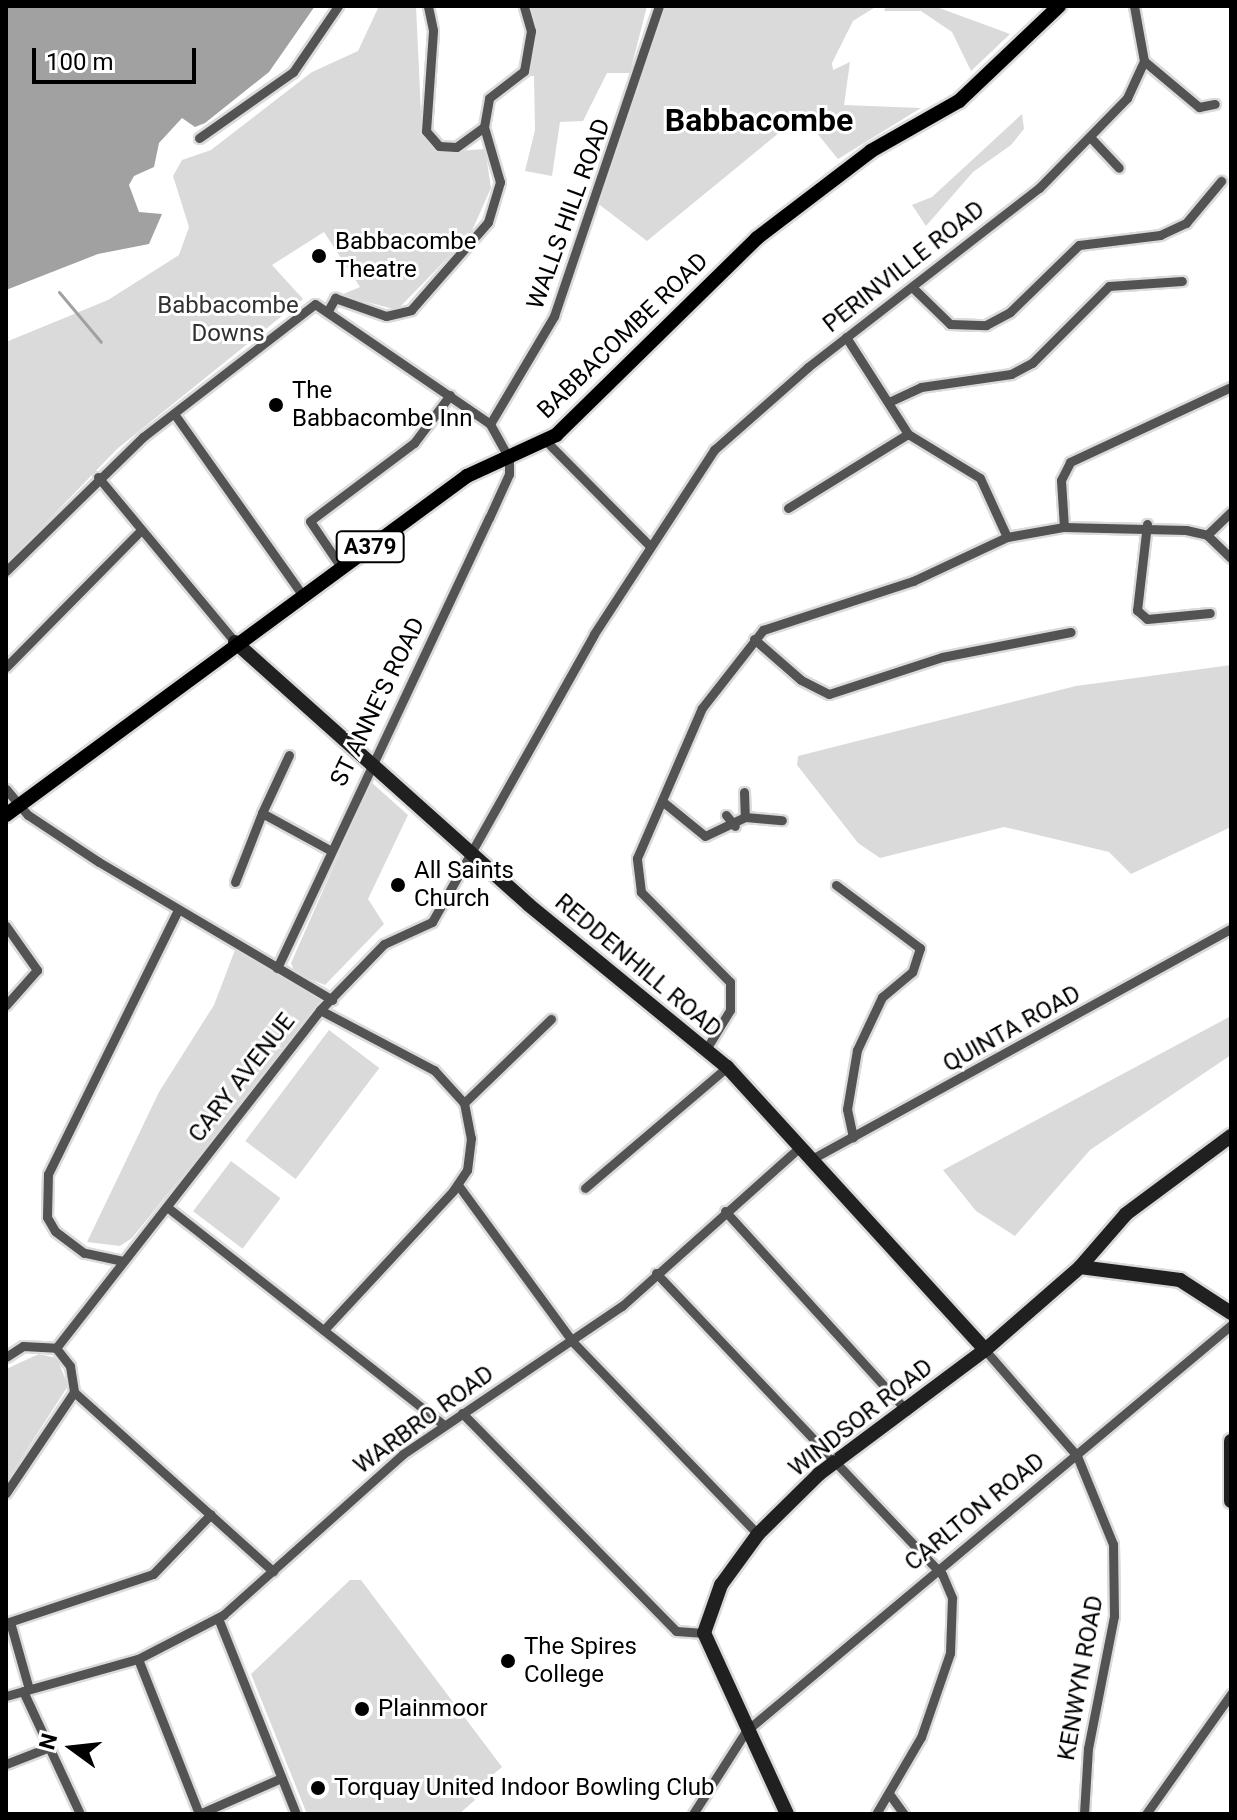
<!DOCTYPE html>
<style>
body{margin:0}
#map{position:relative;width:1237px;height:1820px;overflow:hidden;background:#fff;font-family:Roboto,sans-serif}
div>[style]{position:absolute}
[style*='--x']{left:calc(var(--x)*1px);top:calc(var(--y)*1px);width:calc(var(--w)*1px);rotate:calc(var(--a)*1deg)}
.green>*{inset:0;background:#dadada;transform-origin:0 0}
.water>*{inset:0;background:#a1a1a1}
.stream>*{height:3px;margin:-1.5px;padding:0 1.5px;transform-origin:1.5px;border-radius:1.5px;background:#a1a1a1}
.roads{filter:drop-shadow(2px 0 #dbdbdb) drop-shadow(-2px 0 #dbdbdb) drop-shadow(0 2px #dbdbdb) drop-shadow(0 -2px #dbdbdb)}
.street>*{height:9px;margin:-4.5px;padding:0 4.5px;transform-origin:4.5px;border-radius:4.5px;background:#535353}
.secondary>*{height:14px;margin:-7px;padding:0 7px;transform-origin:7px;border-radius:7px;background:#202020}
.primary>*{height:14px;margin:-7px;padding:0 7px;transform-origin:7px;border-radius:7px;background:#000}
.dots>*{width:22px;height:22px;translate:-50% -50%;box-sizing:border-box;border:4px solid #fff;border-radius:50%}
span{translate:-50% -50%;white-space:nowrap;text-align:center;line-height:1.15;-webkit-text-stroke:6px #fff;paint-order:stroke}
.shield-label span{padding:2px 6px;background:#fff;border:2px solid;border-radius:6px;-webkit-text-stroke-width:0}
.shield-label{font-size:22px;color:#000;font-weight:700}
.street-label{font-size:24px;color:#000}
.poi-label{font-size:24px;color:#000}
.left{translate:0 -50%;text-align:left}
.park-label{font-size:24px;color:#313131}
.district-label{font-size:32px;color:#000;font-weight:700}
.frame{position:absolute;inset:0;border:8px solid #000;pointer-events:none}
.north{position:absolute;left:32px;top:1708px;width:80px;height:80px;-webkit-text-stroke:6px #fff;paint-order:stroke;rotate:285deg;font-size:22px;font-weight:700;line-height:32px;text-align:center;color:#000}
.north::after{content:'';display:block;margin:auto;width:28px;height:36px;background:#000;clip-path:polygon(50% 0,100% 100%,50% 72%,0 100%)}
.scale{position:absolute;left:32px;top:48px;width:164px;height:36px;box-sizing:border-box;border:4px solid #000;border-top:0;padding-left:10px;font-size:24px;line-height:28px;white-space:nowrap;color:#000;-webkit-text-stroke:6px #fff;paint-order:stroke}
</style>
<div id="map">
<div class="green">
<div style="clip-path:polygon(379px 6px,416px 6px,422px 135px,441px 152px,485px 149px,491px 188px,470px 235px,397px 310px,341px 295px,360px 287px,324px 232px,272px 265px,303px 299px,117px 449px,6px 564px,6px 342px,108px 300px,179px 255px,189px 227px,173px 176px,182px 160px,211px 150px,312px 72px,358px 51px)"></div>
<div style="clip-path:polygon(530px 6px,647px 6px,630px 73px,607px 73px,583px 121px,560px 122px,552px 176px,525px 171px,535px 130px,534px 76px,525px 76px,533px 58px)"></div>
<div style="clip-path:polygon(666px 6px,877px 6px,853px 21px,832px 63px,833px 70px,850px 62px,844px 105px,921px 108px,838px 159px,807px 121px,785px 128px,647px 241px,592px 199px)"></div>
<div style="clip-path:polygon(886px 6px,934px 6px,1010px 34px,971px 71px,952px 32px,921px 11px,884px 11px)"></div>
<div style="clip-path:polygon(1022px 114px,1024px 129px,1011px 145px,973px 172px,926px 226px,912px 205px,932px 197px)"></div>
<div style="clip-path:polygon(1231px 665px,1231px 827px,1131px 874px,1109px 852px,1004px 827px,880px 858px,858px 843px,797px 765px,798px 756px,1076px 686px)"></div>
<div style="clip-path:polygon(371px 782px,408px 815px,368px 899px,384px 924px,325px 985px,295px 973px,291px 963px)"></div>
<div style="clip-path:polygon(235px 950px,325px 1000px,132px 1238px,120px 1246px,87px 1242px,159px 1092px,214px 1005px)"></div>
<div style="clip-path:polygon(1231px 1016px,1231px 1055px,1090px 1150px,1015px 1236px,976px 1211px,943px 1170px)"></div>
<div style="left:329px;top:1030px;width:63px;height:139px;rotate:37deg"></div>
<div style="left:231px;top:1161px;width:62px;height:63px;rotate:37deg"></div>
<div style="clip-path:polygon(39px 1354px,57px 1358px,68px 1386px,6px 1482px,6px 1369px)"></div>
<div style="clip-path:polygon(350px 1580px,361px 1580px,502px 1767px,470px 1794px,475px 1800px,459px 1814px,307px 1814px,251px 1674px)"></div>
</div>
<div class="water">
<div style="clip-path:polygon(6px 6px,315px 6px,269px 72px,205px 123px,195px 127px,182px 118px,159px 143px,154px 167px,134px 176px,129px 185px,139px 212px,162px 214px,149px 244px,98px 254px,6px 290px)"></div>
</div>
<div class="stream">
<div style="--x:59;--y:292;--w:65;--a:50"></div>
</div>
<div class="roads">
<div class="street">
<div style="--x:1144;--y:61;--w:72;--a:39.9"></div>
<div style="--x:1199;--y:107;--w:16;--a:-11"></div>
<div style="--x:484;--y:127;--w:29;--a:-80"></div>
<div style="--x:489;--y:98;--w:44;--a:-37.6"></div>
<div style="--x:524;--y:71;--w:41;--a:-80.1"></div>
<div style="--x:531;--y:31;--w:26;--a:-106"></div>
<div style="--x:1090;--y:137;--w:42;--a:46.9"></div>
<div style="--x:199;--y:138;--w:115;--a:-35.1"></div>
<div style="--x:293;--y:72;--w:80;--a:-55.7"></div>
<div style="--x:912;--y:287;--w:53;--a:44.2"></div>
<div style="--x:950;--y:324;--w:36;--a:2"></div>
<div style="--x:986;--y:325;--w:27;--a:-28"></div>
<div style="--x:1010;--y:312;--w:96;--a:-44.2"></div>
<div style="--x:1079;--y:245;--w:82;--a:-7"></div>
<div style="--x:1160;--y:235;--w:29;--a:-25"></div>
<div style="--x:1186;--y:223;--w:55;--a:-50.2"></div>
<div style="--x:329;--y:309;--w:13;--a:-61"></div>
<div style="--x:335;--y:298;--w:54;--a:19.4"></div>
<div style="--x:386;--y:316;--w:26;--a:-13"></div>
<div style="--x:411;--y:310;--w:117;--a:-48.8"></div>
<div style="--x:488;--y:222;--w:42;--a:-73.3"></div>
<div style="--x:500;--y:182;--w:57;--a:-106.2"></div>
<div style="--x:484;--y:127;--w:34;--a:144"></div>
<div style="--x:456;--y:147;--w:17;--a:-177"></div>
<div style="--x:439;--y:146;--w:20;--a:-131"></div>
<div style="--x:426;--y:131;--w:101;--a:-86"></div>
<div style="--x:433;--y:30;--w:25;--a:-102"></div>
<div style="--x:846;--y:337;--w:115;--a:57.4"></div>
<div style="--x:908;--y:434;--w:84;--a:31.4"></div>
<div style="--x:980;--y:478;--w:65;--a:65.4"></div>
<div style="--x:891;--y:401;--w:33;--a:-25"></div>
<div style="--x:921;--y:387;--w:91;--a:-8.2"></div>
<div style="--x:1011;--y:374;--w:24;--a:-28"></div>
<div style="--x:1032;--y:363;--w:109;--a:-45"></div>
<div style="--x:1109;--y:286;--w:73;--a:-3.9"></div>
<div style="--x:175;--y:415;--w:218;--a:54.7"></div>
<div style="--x:490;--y:424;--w:126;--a:-59.3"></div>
<div style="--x:554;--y:316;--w:327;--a:-71.3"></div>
<div style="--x:545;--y:440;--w:148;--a:45.3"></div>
<div style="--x:98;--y:477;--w:214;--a:50.3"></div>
<div style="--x:788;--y:508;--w:141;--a:-31.7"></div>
<div style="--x:1147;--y:524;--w:87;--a:96.6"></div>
<div style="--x:1137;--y:610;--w:13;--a:42"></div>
<div style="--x:1147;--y:619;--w:63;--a:-5.4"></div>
<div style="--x:1064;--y:527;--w:47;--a:-93.7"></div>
<div style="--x:1061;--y:480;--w:20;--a:-63"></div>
<div style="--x:1070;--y:462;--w:178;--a:-25"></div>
<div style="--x:1207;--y:535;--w:33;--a:-44"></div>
<div style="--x:341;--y:567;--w:55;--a:-124"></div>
<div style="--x:310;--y:521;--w:130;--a:-36.9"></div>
<div style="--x:414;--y:443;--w:60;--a:-53.1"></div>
<div style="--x:6;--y:571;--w:192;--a:-44.4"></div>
<div style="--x:143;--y:437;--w:217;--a:-37.7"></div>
<div style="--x:315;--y:304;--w:212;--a:34.4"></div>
<div style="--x:490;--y:424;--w:35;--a:61"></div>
<div style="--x:754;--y:639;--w:62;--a:41.1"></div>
<div style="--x:801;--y:680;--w:31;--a:27"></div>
<div style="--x:829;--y:694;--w:119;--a:-18.1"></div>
<div style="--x:942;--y:657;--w:131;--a:-11"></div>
<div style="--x:6;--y:667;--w:192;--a:-45.4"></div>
<div style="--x:289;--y:755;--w:64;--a:115"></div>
<div style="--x:262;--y:813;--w:77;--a:28.6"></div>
<div style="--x:6;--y:789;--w:34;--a:50"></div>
<div style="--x:28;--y:815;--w:85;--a:33.5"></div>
<div style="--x:99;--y:862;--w:271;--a:30.6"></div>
<div style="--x:744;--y:792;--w:25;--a:88"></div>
<div style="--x:662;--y:801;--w:55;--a:39.1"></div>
<div style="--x:705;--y:836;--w:44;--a:-25.4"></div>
<div style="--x:745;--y:817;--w:37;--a:5"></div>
<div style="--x:726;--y:815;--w:14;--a:51"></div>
<div style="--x:235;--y:882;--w:74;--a:-68.6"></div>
<div style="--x:836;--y:885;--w:105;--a:36.9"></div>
<div style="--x:920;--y:948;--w:25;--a:108"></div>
<div style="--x:912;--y:972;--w:39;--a:140"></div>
<div style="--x:882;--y:997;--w:59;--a:115.3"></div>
<div style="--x:857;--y:1050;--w:60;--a:99.6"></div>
<div style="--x:847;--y:1109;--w:29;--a:78"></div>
<div style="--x:6;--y:926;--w:54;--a:54.8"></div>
<div style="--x:37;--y:970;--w:47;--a:131.5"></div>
<div style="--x:277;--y:968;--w:497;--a:-64.8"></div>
<div style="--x:489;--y:518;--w:48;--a:-65.6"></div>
<div style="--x:509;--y:474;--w:20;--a:-90"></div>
<div style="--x:320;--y:1010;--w:129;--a:27.8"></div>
<div style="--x:434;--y:1070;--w:45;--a:47.7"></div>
<div style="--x:464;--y:1103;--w:36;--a:79"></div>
<div style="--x:471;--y:1138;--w:32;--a:97"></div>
<div style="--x:467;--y:1170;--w:25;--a:124"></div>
<div style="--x:453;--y:1191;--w:190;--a:132.9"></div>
<div style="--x:705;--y:1051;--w:48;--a:-58.6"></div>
<div style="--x:730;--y:1010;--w:28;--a:-90"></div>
<div style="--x:730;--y:982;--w:127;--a:-134.7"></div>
<div style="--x:641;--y:892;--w:34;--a:-97"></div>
<div style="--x:637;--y:858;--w:163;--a:-66.6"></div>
<div style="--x:702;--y:708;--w:99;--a:-52"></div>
<div style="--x:763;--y:630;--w:158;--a:-18.1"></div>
<div style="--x:913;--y:581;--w:104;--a:-25.1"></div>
<div style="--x:1007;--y:537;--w:58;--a:-10"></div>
<div style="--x:1064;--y:527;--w:122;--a:1.4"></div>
<div style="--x:1186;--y:530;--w:22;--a:13"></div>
<div style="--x:1207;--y:535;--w:33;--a:44"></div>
<div style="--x:464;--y:1103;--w:121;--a:-44"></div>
<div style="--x:810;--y:1160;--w:480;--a:-28.8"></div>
<div style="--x:458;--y:1185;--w:193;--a:53.8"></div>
<div style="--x:572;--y:1341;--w:268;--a:46.1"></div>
<div style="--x:585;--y:1188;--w:187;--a:-40.4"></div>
<div style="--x:167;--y:1207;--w:352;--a:38.2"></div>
<div style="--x:725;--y:1211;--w:270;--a:47.7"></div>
<div style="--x:123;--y:1261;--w:40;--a:-168"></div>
<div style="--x:84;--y:1253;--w:36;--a:-143"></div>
<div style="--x:55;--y:1231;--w:16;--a:-120"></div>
<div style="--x:47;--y:1217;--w:43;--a:-88.7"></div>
<div style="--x:48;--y:1174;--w:294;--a:-63.8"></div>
<div style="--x:656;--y:1273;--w:415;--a:46.5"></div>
<div style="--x:942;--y:1574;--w:26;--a:67"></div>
<div style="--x:952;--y:1598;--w:55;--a:92.1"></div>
<div style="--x:950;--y:1653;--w:89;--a:109"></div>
<div style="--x:921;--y:1737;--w:89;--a:120.3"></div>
<div style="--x:56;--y:1348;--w:429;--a:-52"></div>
<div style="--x:320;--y:1010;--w:92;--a:-45.9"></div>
<div style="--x:384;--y:944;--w:53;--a:-24.6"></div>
<div style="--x:432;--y:922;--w:330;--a:-60.6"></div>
<div style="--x:594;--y:634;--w:220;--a:-56.9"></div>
<div style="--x:714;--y:450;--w:125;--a:-41.4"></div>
<div style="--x:808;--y:367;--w:292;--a:-37.8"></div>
<div style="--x:1039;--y:188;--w:126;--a:-45.6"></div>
<div style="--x:1127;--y:98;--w:41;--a:-65.3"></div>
<div style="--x:1144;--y:61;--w:56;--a:-100.3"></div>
<div style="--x:985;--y:1350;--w:140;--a:49"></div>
<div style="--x:1077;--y:1456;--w:95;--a:67.8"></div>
<div style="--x:1113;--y:1544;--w:72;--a:89.2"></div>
<div style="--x:1114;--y:1616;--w:135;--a:101.1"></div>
<div style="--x:1088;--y:1748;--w:66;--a:93.5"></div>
<div style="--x:6;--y:1357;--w:20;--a:-33"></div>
<div style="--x:23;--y:1346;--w:33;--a:3"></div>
<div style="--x:56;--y:1348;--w:23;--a:52"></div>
<div style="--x:70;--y:1366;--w:26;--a:81"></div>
<div style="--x:74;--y:1392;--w:122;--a:124"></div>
<div style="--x:74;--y:1392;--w:268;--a:42"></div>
<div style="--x:462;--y:1413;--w:305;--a:45.5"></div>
<div style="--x:676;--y:1631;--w:28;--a:4"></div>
<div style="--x:218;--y:1618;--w:211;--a:68.3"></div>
<div style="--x:10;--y:1622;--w:70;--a:74.2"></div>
<div style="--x:6;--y:1623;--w:155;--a:-18.4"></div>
<div style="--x:153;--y:1574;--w:83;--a:-46"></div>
<div style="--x:138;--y:1659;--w:167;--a:68.5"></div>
<div style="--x:23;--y:1691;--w:136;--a:65.1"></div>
<div style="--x:6;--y:1696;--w:137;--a:-15.7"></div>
<div style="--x:138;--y:1659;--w:96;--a:-27.4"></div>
<div style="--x:223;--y:1615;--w:241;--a:-41.8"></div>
<div style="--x:403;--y:1454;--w:264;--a:-34.1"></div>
<div style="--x:622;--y:1306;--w:237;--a:-41.8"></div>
<div style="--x:6;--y:1764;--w:44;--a:-21.3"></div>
<div style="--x:890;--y:1795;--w:24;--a:54"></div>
<div style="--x:199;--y:1814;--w:90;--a:-23.7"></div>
<div style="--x:693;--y:1814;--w:98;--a:-57.4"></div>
<div style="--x:746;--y:1731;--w:633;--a:-39.93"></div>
<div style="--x:1146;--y:1814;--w:147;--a:-54.7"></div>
</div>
<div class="secondary">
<div style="--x:235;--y:642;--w:394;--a:41.8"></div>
<div style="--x:529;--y:905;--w:256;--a:39.3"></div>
<div style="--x:727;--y:1067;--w:383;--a:47.6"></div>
<div style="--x:1080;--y:1267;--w:101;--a:7.4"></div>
<div style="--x:1180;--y:1280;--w:61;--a:32.9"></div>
<div style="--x:1231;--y:1441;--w:60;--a:90"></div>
<div style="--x:787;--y:1814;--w:199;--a:-114.6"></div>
<div style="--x:704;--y:1633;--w:51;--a:-70.5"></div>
<div style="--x:721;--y:1585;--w:63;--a:-54"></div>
<div style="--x:758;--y:1534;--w:86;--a:-44.5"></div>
<div style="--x:819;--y:1474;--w:207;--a:-36.8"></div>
<div style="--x:985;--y:1350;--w:126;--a:-41.1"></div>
<div style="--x:1080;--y:1267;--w:70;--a:-49"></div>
<div style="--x:1126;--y:1214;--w:131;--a:-36.6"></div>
</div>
<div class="primary">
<div style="--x:6;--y:815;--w:572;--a:-36.33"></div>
<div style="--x:467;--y:476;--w:98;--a:-24.7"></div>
<div style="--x:556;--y:435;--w:281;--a:-44.4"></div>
<div style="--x:757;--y:238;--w:143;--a:-37.3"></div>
<div style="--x:871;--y:151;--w:101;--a:-29.6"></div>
<div style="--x:959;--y:101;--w:138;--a:-43.5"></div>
</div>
</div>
<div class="dots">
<div style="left:319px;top:256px;background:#000"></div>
<div style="left:276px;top:405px;background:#000"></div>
<div style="left:398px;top:885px;background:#000"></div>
<div style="left:508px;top:1661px;background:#000"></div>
<div style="left:362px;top:1709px;background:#000"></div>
<div style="left:318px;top:1788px;background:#000"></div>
</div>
<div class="shield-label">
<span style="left:370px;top:547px">A379</span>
</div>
<div class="street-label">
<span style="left:569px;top:214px;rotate:-70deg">WALLS HILL ROAD</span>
<span style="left:904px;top:267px;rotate:-38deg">PERINVILLE ROAD</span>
<span style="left:623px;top:336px;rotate:-44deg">BABBACOMBE ROAD</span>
<span style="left:378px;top:702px;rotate:-64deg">ST ANNE'S ROAD</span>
<span style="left:638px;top:966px;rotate:40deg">REDDENHILL ROAD</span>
<span style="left:1012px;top:1029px;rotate:-29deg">QUINTA ROAD</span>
<span style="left:242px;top:1078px;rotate:-52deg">CARY AVENUE</span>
<span style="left:861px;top:1418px;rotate:-38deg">WINDSOR ROAD</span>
<span style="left:424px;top:1420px;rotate:-36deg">WARBRO ROAD</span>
<span style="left:975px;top:1512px;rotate:-39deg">CARLTON ROAD</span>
<span style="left:1081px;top:1678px;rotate:-80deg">KENWYN ROAD</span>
</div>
<div class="poi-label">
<span class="left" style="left:335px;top:256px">Babbacombe<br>Theatre</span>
<span class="left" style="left:292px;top:405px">The<br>Babbacombe Inn</span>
<span class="left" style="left:414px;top:885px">All Saints<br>Church</span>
<span class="left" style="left:524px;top:1661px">The Spires<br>College</span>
<span class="left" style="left:378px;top:1709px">Plainmoor</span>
<span class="left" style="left:334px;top:1788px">Torquay United Indoor Bowling Club</span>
</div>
<div class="park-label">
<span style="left:228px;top:320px">Babbacombe<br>Downs</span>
</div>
<div class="district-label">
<span style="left:759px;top:120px">Babbacombe</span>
</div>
<div class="frame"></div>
<div class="north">N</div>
<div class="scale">100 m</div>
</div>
